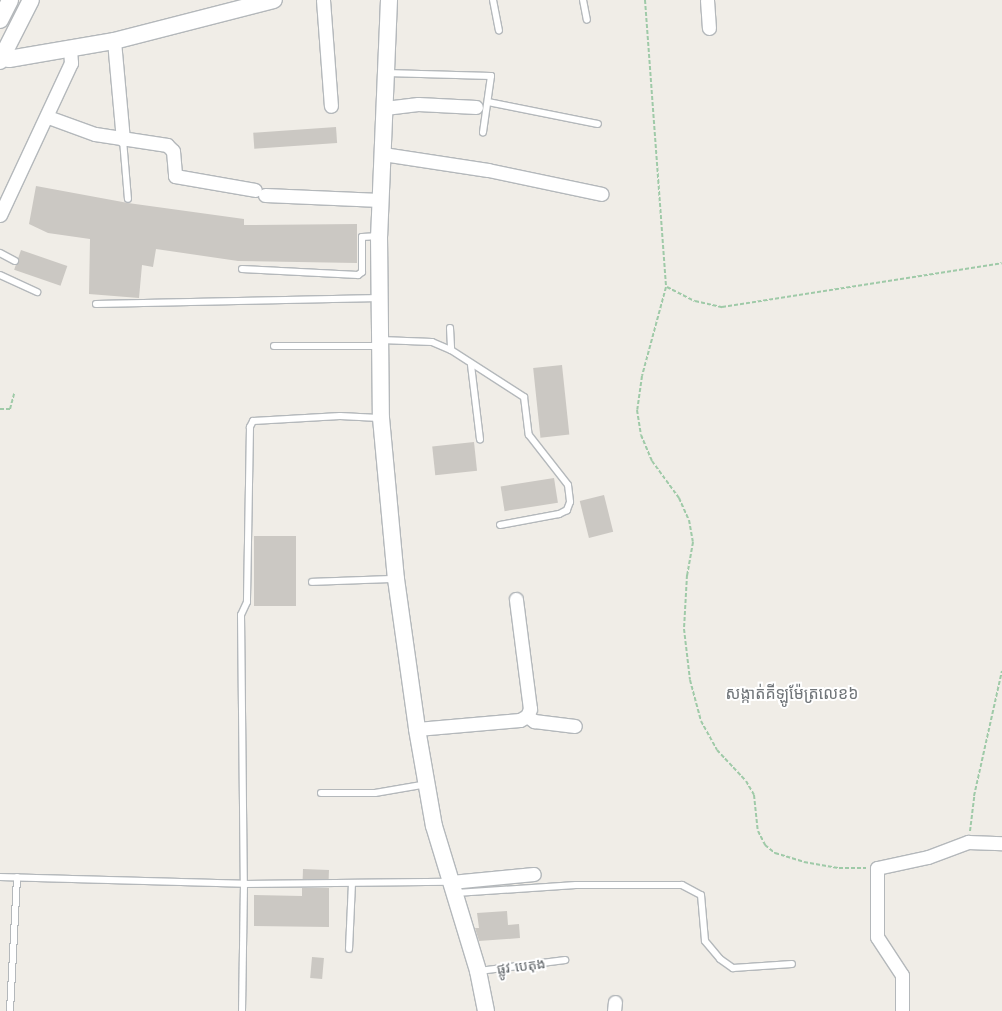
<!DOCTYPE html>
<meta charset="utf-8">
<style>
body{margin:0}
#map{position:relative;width:1002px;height:1011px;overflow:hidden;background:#f0ede7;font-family:"Work Sans","Noto Sans Khmer",sans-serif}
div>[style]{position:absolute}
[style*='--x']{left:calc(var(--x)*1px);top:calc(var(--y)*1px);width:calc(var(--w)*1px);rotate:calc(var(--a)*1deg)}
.building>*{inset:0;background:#cbc8c3;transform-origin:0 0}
.path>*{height:2px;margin-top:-1px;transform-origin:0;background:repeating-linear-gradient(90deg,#9fcaa8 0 4px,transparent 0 6px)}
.roads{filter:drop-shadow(1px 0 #b4b8bb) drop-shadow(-1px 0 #b4b8bb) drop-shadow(0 1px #b4b8bb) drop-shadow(0 -1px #b4b8bb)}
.service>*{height:6px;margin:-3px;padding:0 3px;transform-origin:3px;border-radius:3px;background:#fff}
.minor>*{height:13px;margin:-6.5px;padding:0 6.5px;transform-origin:6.5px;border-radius:6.5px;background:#fff}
.tertiary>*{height:16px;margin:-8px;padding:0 8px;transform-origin:8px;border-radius:8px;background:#fff}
span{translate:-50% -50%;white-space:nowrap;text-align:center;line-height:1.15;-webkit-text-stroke:4px #fff;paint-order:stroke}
.street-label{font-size:14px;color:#5e6367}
.quarter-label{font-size:16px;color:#707579}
</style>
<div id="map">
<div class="building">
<div style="left:336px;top:127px;width:16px;height:83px;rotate:86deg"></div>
<div style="clip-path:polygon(36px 186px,128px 203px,244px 219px,244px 225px,357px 224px,357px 263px,238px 261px,156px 249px,153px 267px,142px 265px,139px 298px,89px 294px,90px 239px,48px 233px,29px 224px)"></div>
<div style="left:21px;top:250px;width:49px;height:21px;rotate:19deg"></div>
<div style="left:562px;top:365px;width:70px;height:29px;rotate:84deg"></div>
<div style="left:474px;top:442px;width:29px;height:42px;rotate:84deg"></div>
<div style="left:554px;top:478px;width:25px;height:54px;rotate:81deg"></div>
<div style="left:604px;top:495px;width:38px;height:25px;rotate:76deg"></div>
<div style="left:254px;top:536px;width:42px;height:70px"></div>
<div style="left:303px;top:869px;width:26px;height:10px;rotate:2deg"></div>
<div style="clip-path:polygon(302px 888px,329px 888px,329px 927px,254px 926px,254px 895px,302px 896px)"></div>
<div style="clip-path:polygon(507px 911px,508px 925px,519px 924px,520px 938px,479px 941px,475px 928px,479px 928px,477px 913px)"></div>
<div style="left:312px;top:957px;width:12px;height:21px;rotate:5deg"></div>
</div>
<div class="path">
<div style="--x:645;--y:0;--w:288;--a:85.8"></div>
<div style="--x:666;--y:287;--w:92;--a:105.1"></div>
<div style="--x:642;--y:376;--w:34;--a:98"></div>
<div style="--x:637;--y:410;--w:25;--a:81"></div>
<div style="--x:641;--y:435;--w:28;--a:67"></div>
<div style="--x:652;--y:461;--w:46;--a:53.9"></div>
<div style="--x:679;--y:498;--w:24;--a:66"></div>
<div style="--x:689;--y:520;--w:22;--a:80"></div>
<div style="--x:693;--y:542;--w:34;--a:100"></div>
<div style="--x:687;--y:575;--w:54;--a:93.2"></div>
<div style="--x:684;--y:629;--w:51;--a:83.3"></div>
<div style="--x:690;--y:680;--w:42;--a:75"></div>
<div style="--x:701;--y:721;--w:33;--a:61"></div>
<div style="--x:717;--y:750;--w:42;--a:46.9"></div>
<div style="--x:746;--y:781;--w:16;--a:60"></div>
<div style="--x:754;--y:795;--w:36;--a:84"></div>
<div style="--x:758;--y:831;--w:16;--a:63"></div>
<div style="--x:765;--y:845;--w:13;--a:39"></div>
<div style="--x:775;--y:853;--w:30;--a:17"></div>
<div style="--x:804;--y:862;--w:36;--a:10"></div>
<div style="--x:839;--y:868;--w:27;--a:0"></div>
<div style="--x:667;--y:287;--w:31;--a:27"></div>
<div style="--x:695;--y:301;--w:28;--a:13"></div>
<div style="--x:722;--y:307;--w:283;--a:-8.9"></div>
<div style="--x:0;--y:409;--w:10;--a:0"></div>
<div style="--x:10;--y:409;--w:16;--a:-75"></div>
<div style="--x:970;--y:831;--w:35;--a:-83"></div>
<div style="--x:974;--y:796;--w:128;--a:-77.4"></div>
</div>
<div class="roads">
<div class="service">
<div style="--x:493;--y:0;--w:31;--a:79"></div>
<div style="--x:583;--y:0;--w:20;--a:79"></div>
<div style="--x:386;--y:73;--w:105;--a:1.6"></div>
<div style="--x:491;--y:76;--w:57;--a:98.1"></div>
<div style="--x:488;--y:102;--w:112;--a:11.3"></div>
<div style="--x:123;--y:140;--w:59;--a:85.2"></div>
<div style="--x:0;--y:253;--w:17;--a:28"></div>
<div style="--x:242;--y:269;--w:116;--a:3"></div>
<div style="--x:358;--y:275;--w:5;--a:-37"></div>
<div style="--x:362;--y:272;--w:35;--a:-90"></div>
<div style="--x:362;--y:237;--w:17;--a:-3"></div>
<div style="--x:0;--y:275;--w:41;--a:24.7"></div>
<div style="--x:96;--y:304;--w:284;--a:-1.2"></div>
<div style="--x:450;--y:328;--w:22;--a:87"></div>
<div style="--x:381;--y:340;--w:51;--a:2.2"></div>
<div style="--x:432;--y:342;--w:21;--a:23"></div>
<div style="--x:451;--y:350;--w:87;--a:32.8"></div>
<div style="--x:524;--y:397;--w:38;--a:83"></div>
<div style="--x:529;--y:435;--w:63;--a:52"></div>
<div style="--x:568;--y:485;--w:17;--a:83"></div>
<div style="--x:570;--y:502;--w:9;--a:111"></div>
<div style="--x:567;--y:510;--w:9;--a:153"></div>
<div style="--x:559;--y:514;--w:60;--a:169.4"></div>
<div style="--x:274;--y:346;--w:106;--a:0"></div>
<div style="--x:471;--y:365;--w:75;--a:83.1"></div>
<div style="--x:379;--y:418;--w:39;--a:-177"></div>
<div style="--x:340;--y:416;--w:87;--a:176.7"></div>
<div style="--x:253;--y:421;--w:7;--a:117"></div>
<div style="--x:250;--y:427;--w:175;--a:91"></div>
<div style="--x:247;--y:602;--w:14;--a:115"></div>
<div style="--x:241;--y:615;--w:269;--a:89.4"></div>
<div style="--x:244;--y:884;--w:205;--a:-0.6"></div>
<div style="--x:312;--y:582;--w:83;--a:-2.1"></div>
<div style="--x:321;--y:793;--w:54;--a:0"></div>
<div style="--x:375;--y:793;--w:53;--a:-9.8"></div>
<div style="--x:0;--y:877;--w:244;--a:1.6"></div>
<div style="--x:244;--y:884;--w:127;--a:90.9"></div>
<div style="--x:456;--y:893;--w:120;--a:-3.8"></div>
<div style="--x:576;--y:885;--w:106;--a:0"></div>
<div style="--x:682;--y:885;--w:21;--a:28"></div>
<div style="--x:701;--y:895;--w:46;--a:85"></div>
<div style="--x:705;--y:941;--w:23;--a:50"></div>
<div style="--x:720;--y:959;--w:16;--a:35"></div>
<div style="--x:733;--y:968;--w:59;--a:-3.9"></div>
<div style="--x:349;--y:949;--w:66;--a:-87.4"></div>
<div style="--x:479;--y:971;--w:87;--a:-7.3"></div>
<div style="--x:10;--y:1011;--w:134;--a:-87"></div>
</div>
<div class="minor">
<div style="--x:323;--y:0;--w:106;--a:85.7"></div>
<div style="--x:707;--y:0;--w:28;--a:86"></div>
<div style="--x:114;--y:41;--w:99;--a:84.8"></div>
<div style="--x:385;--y:108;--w:33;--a:-7"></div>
<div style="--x:418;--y:104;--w:58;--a:3"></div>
<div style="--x:48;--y:117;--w:50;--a:19.9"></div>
<div style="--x:95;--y:134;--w:73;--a:8.7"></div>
<div style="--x:167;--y:145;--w:8;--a:45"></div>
<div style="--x:173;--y:151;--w:25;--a:85"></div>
<div style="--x:175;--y:176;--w:81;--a:9.9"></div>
<div style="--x:383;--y:154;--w:106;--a:8.7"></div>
<div style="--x:488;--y:170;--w:116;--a:11.9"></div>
<div style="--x:265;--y:195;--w:115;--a:2.5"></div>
<div style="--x:0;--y:215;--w:168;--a:-65"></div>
<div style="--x:71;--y:63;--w:15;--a:-94"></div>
<div style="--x:527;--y:716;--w:9;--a:36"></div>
<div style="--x:534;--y:721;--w:41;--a:7"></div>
<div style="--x:417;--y:729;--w:103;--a:-5"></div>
<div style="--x:520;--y:720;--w:8;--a:-30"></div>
<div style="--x:527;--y:716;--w:8;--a:-67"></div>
<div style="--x:530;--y:709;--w:111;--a:-97.3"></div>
<div style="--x:451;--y:882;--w:83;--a:-5.5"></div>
<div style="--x:614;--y:1011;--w:9;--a:-84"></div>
<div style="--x:902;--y:1011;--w:36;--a:-90"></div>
<div style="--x:902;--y:975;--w:45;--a:-123.3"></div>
<div style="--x:877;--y:937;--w:69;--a:-90"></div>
<div style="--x:877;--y:868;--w:52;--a:-12.2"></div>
<div style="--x:928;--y:857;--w:43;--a:-20.6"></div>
<div style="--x:968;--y:842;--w:34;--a:2"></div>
</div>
<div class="tertiary">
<div style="--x:389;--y:0;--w:236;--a:92.4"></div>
<div style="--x:379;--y:236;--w:182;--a:89.4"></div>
<div style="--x:381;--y:418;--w:162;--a:84.7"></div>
<div style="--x:396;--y:579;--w:151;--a:82"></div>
<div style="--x:417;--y:729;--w:98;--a:80.1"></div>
<div style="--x:434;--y:826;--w:152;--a:73.1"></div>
<div style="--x:478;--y:971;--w:41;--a:78.7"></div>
<div style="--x:0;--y:20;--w:22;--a:-63"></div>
<div style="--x:0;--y:56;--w:9;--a:18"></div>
<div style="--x:9;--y:59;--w:107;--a:-9.7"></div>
<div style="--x:114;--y:41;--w:165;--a:-14.4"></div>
<div style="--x:0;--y:61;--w:68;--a:-63.1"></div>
</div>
</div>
<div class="street-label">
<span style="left:521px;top:966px;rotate:-7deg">ផ្លូវ បេតុង</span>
</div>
<div class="quarter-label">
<span style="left:792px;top:694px">សង្កាត់គីឡូម៉ែត្រលេខ៦</span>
</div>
</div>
